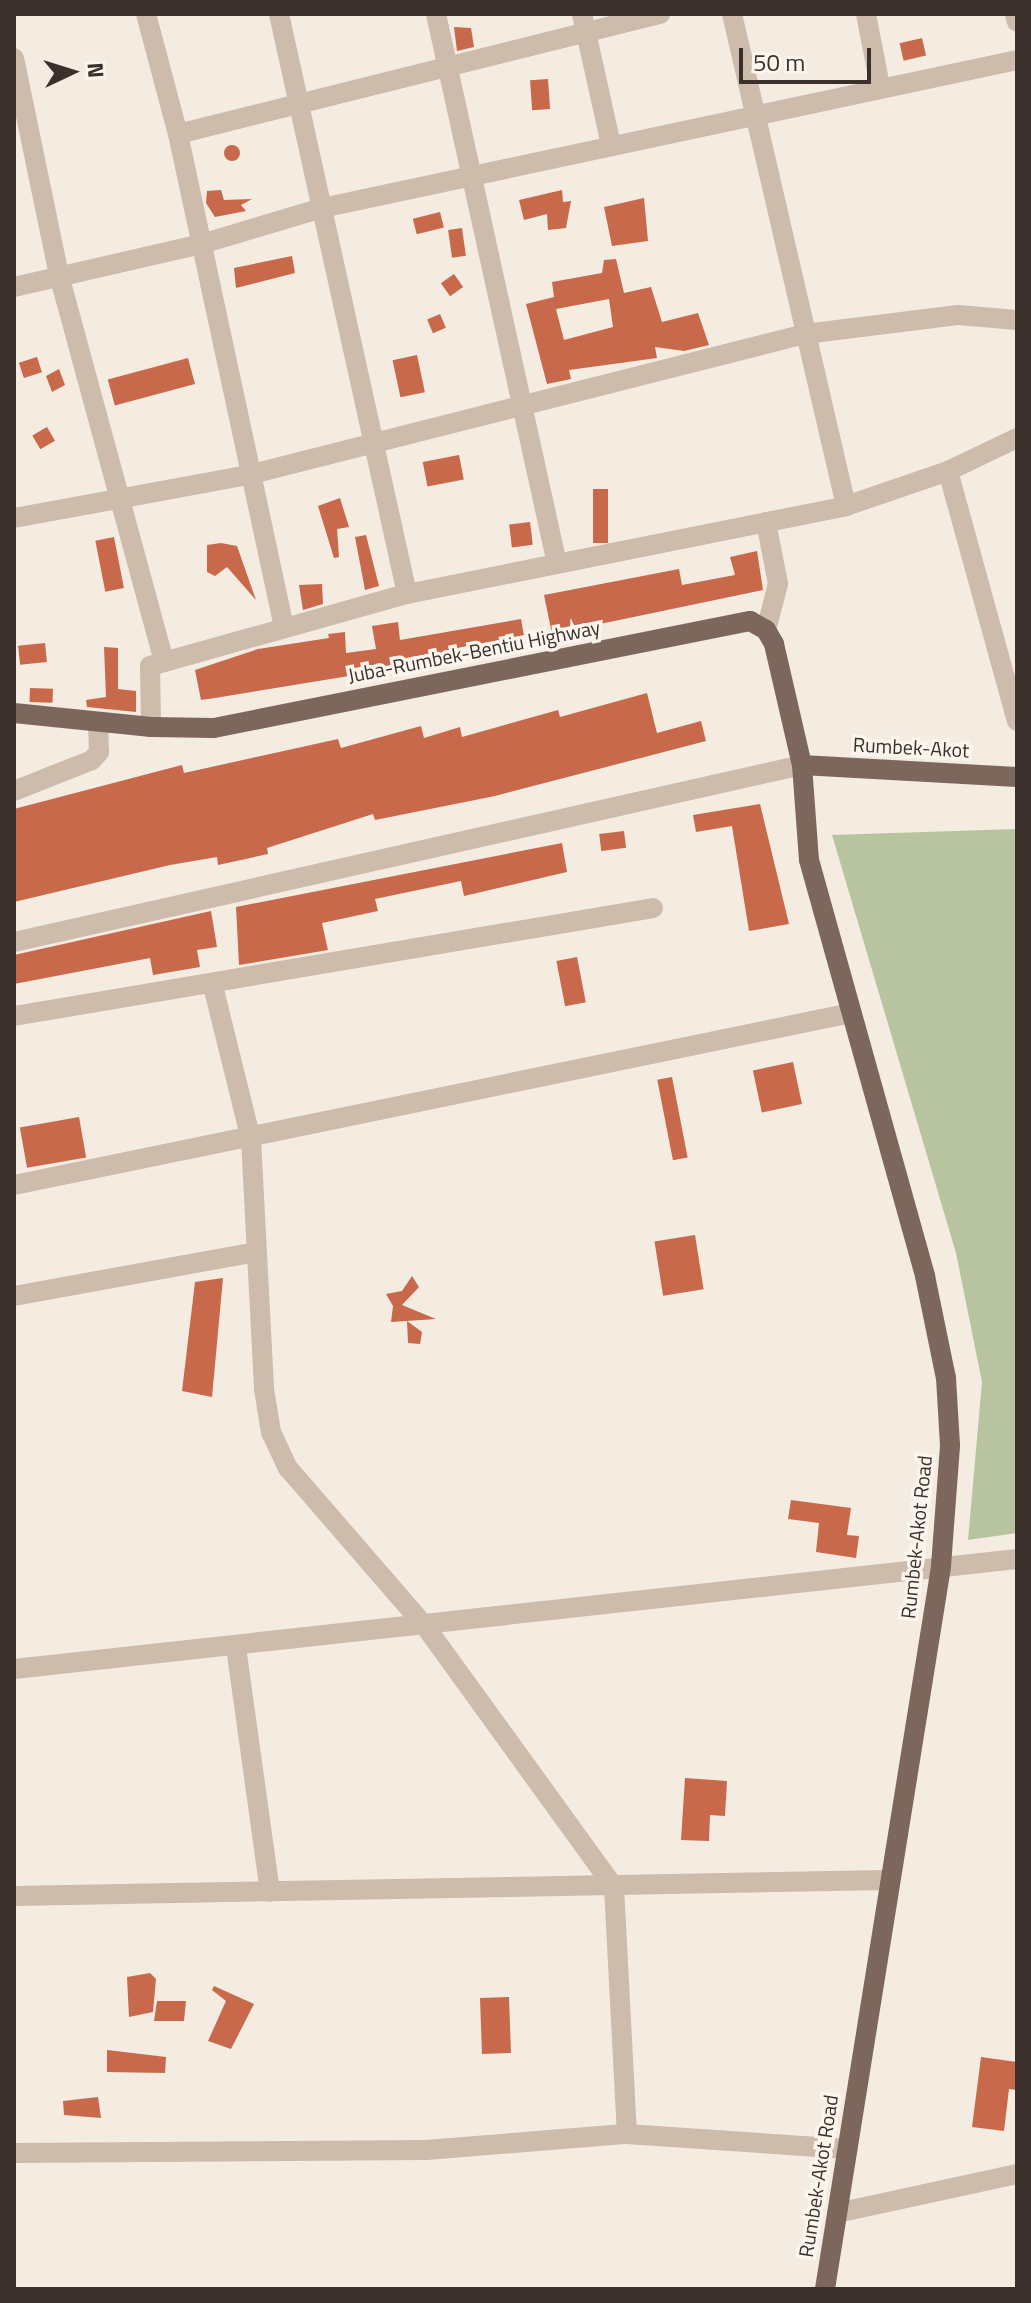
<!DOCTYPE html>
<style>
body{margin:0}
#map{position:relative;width:1031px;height:2303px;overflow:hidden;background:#f4ebe1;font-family:"Titillium Web",sans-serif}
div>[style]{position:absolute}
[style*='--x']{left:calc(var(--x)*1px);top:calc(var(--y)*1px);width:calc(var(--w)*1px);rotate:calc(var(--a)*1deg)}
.green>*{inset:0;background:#b8c4a0}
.building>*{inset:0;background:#c8694b;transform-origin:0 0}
.round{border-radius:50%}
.minor>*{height:20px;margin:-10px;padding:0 10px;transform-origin:10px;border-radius:10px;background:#cdbbac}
.major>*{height:20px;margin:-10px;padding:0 10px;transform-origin:10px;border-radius:10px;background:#7d675c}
span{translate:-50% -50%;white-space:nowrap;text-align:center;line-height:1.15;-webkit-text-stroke:7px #fbf5ee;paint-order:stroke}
.street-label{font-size:20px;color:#3b302b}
.frame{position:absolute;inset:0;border:16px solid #3b302b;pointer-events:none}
.north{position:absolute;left:32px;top:32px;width:80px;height:80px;-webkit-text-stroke:6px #fbf5ee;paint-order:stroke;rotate:86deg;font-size:22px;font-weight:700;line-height:32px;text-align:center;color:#3b302b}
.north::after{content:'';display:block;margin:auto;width:28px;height:36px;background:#3b302b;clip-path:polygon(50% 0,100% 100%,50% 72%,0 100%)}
.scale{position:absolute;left:739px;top:48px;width:132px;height:36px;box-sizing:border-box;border:4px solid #3b302b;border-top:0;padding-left:10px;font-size:24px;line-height:28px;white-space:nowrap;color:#3b302b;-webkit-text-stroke:6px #fbf5ee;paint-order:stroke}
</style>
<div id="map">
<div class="green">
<div style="clip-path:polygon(1017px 829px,1017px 1533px,968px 1540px,982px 1382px,956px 1253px,832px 835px)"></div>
</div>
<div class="building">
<div style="clip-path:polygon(454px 27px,471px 28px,474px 47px,457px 51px)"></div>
<div style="left:922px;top:38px;width:18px;height:23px;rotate:77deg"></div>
<div style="left:548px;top:79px;width:30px;height:18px;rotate:86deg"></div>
<div class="round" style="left:224px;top:145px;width:16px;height:16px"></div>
<div style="clip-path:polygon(221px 190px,224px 200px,252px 199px,241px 205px,246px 211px,215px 217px,206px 203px,207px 191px)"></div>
<div style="clip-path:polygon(562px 190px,563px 202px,571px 201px,566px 228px,548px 230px,547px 214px,524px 220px,519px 200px)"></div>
<div style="clip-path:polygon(644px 198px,648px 241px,612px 246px,604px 207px)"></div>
<div style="left:440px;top:212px;width:16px;height:28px;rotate:76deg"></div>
<div style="left:462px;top:228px;width:28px;height:14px;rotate:82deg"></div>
<div style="clip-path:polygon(292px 256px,295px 273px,236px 288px,234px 268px)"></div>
<div style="clip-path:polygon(evenodd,616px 259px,624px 293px,651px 287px,662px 322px,698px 313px,709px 345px,684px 351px,655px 347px,657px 358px,569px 370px,571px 379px,547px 384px,526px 304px,554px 297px,552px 282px,602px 273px,604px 260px,616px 259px,609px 299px,613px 327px,564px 340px,556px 309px,609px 299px)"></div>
<div style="left:454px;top:274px;width:16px;height:16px;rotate:55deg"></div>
<div style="left:440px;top:314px;width:15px;height:14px;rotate:67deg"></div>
<div style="left:417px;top:355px;width:38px;height:25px;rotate:78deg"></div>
<div style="left:37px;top:357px;width:16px;height:19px;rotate:72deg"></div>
<div style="left:188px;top:358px;width:27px;height:83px;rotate:75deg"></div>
<div style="clip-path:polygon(59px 369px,65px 385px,52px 392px,46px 376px)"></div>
<div style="left:47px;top:427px;width:16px;height:17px;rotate:60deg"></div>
<div style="left:459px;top:455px;width:25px;height:37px;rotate:79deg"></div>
<div style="left:593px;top:489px;width:15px;height:54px"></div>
<div style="clip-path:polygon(340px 498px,349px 527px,337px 529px,339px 557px,334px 558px,318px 506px)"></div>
<div style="left:530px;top:522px;width:23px;height:21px;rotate:83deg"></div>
<div style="clip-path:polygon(366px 535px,379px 586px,365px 590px,355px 537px)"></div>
<div style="left:114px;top:537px;width:52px;height:19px;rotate:79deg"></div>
<div style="clip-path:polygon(221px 543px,237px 546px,256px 600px,227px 567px,215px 576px,207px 572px,207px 545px)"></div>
<div style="clip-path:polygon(757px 551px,763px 590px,552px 634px,544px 595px,679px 569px,682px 585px,735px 575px,730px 557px)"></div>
<div style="clip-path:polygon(322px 584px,323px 604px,303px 610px,299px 585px)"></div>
<div style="clip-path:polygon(521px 619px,524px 636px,452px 649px,453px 653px,404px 662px,404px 667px,215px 698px,201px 700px,195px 670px,258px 649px,329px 638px,328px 634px,345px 632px,346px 653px,376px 649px,372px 626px,398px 622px,400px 640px)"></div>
<div style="left:45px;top:643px;width:19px;height:27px;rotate:84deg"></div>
<div style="clip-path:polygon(104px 647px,118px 648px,118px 689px,136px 691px,136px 712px,87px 707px,86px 700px,106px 697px)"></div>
<div style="left:30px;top:688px;width:23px;height:14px;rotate:2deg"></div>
<div style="clip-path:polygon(647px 693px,657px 733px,701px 721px,706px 741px,495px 796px,375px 820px,373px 814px,267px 848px,268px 854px,218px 865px,217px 857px,170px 865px,14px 902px,14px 809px,182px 765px,184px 773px,338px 739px,341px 748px,421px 726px,424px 738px,460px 727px,462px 737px,558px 710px,560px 717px)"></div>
<div style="clip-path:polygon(760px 804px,789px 924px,749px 931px,732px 826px,696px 832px,693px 815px)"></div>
<div style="left:624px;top:831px;width:17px;height:25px;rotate:83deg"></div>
<div style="clip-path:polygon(562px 843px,567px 872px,464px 896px,461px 881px,375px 899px,378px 911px,322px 923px,328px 950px,239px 965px,236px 907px)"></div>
<div style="clip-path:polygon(211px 911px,217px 947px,197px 950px,200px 967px,153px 975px,150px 958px,14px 984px,14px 955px)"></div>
<div style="left:577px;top:957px;width:46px;height:21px;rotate:79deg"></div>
<div style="left:793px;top:1062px;width:43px;height:41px;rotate:78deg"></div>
<div style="left:672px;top:1077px;width:82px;height:15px;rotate:79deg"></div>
<div style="left:79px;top:1117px;width:41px;height:60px;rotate:80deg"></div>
<div style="left:695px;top:1235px;width:55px;height:41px;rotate:81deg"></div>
<div style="clip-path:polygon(412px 1276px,419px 1287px,402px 1305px,436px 1319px,391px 1322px,393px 1306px,386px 1294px,402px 1291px)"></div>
<div style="clip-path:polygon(223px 1278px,212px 1397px,182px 1391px,195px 1282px)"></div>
<div style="clip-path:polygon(407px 1321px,422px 1332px,420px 1344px,408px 1343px)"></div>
<div style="clip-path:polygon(791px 1500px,851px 1508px,847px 1535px,859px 1536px,856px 1558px,816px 1552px,819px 1523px,788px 1519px)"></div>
<div style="clip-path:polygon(685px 1778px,727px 1781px,725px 1816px,710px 1815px,709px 1841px,681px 1840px)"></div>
<div style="clip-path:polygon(150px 1973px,156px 1979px,153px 2012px,129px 2017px,127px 1977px)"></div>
<div style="clip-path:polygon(214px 1986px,254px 2004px,231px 2049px,208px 2041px,226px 2001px,212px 1990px)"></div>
<div style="left:509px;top:1997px;width:56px;height:29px;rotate:88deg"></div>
<div style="clip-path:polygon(157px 2001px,186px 2001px,184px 2021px,154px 2021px)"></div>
<div style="clip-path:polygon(107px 2050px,166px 2057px,165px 2073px,107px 2072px)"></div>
<div style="clip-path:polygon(981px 2057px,1017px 2062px,1017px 2090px,1009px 2089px,1004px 2131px,972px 2127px)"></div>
<div style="clip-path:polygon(98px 2097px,101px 2118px,64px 2115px,63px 2101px)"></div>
</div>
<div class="minor">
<div style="--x:146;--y:14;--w:124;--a:75.1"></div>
<div style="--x:178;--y:134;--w:504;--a:77.87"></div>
<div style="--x:279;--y:14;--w:594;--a:77.55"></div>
<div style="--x:436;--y:14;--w:563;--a:77.59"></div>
<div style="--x:582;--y:14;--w:134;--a:77.5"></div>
<div style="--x:732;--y:14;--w:505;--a:76.95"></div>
<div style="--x:866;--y:14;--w:73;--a:79"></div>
<div style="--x:1015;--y:14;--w:8;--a:76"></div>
<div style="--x:14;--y:58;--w:222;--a:78.3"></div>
<div style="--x:59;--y:275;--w:401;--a:74.8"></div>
<div style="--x:178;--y:134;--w:497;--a:-14"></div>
<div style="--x:14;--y:287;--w:189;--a:-12.9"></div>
<div style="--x:198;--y:245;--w:129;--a:-16.6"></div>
<div style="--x:322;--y:208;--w:711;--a:-12.02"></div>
<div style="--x:948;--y:471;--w:259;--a:74.6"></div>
<div style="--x:14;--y:518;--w:238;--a:-10.4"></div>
<div style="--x:248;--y:475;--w:575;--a:-14.21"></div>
<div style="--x:805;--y:334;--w:154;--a:-7.1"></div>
<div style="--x:958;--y:315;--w:59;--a:4.8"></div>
<div style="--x:766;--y:522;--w:63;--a:79"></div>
<div style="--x:778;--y:584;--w:48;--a:104.6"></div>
<div style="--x:151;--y:727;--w:61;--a:-90.9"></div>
<div style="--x:150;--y:666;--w:267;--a:-15.7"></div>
<div style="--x:407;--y:594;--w:448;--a:-11.3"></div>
<div style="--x:846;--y:506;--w:108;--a:-18.9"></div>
<div style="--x:948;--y:471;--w:76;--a:-25.6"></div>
<div style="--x:14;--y:791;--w:84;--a:-21.7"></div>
<div style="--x:92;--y:760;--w:11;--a:-49"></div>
<div style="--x:99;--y:752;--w:30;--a:-92"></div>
<div style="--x:14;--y:942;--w:808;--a:-12.66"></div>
<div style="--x:213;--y:986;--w:158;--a:76.1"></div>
<div style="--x:251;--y:1139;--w:250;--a:87"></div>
<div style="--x:264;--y:1389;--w:44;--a:80.8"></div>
<div style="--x:271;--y:1432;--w:40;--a:65"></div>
<div style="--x:288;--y:1468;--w:209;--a:49.1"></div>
<div style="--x:425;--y:1626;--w:322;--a:54.1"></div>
<div style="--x:614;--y:1887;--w:247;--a:87"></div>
<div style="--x:14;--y:1016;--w:648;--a:-9.59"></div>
<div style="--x:14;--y:1185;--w:854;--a:-11.61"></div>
<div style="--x:14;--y:1296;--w:246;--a:-10.3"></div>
<div style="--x:236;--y:1647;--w:247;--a:82.1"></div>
<div style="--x:14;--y:1669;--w:1009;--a:-6.26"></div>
<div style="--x:14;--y:1896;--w:874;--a:-1.05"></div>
<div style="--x:14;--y:2153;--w:412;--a:-0.4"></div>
<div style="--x:426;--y:2150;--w:202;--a:-4.6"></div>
<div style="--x:627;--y:2134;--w:221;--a:3.9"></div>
<div style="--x:837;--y:2213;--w:184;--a:-12.2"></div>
</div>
<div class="major">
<div style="--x:14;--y:713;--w:138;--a:5.8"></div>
<div style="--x:151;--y:727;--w:63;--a:0.9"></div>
<div style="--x:214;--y:728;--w:547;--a:-11.29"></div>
<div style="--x:750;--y:621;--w:18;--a:29"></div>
<div style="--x:766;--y:630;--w:16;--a:60"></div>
<div style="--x:774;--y:644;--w:124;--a:77"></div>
<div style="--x:802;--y:765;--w:95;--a:85.8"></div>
<div style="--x:809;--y:860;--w:432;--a:74.4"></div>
<div style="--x:925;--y:1276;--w:104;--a:78.4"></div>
<div style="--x:946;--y:1378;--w:68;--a:86.6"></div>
<div style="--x:950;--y:1446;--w:121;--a:94.3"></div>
<div style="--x:941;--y:1567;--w:731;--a:99.13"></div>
<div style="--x:802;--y:765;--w:215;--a:3.2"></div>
</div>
<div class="street-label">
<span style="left:474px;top:651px;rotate:-11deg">Juba-Rumbek-Bentiu Highway</span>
<span style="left:911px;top:747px;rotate:3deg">Rumbek-Akot</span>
<span style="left:916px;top:1537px;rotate:-84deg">Rumbek-Akot Road</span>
<span style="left:818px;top:2176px;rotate:-81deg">Rumbek-Akot Road</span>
</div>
<div class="frame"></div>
<div class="north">N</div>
<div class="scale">50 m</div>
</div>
